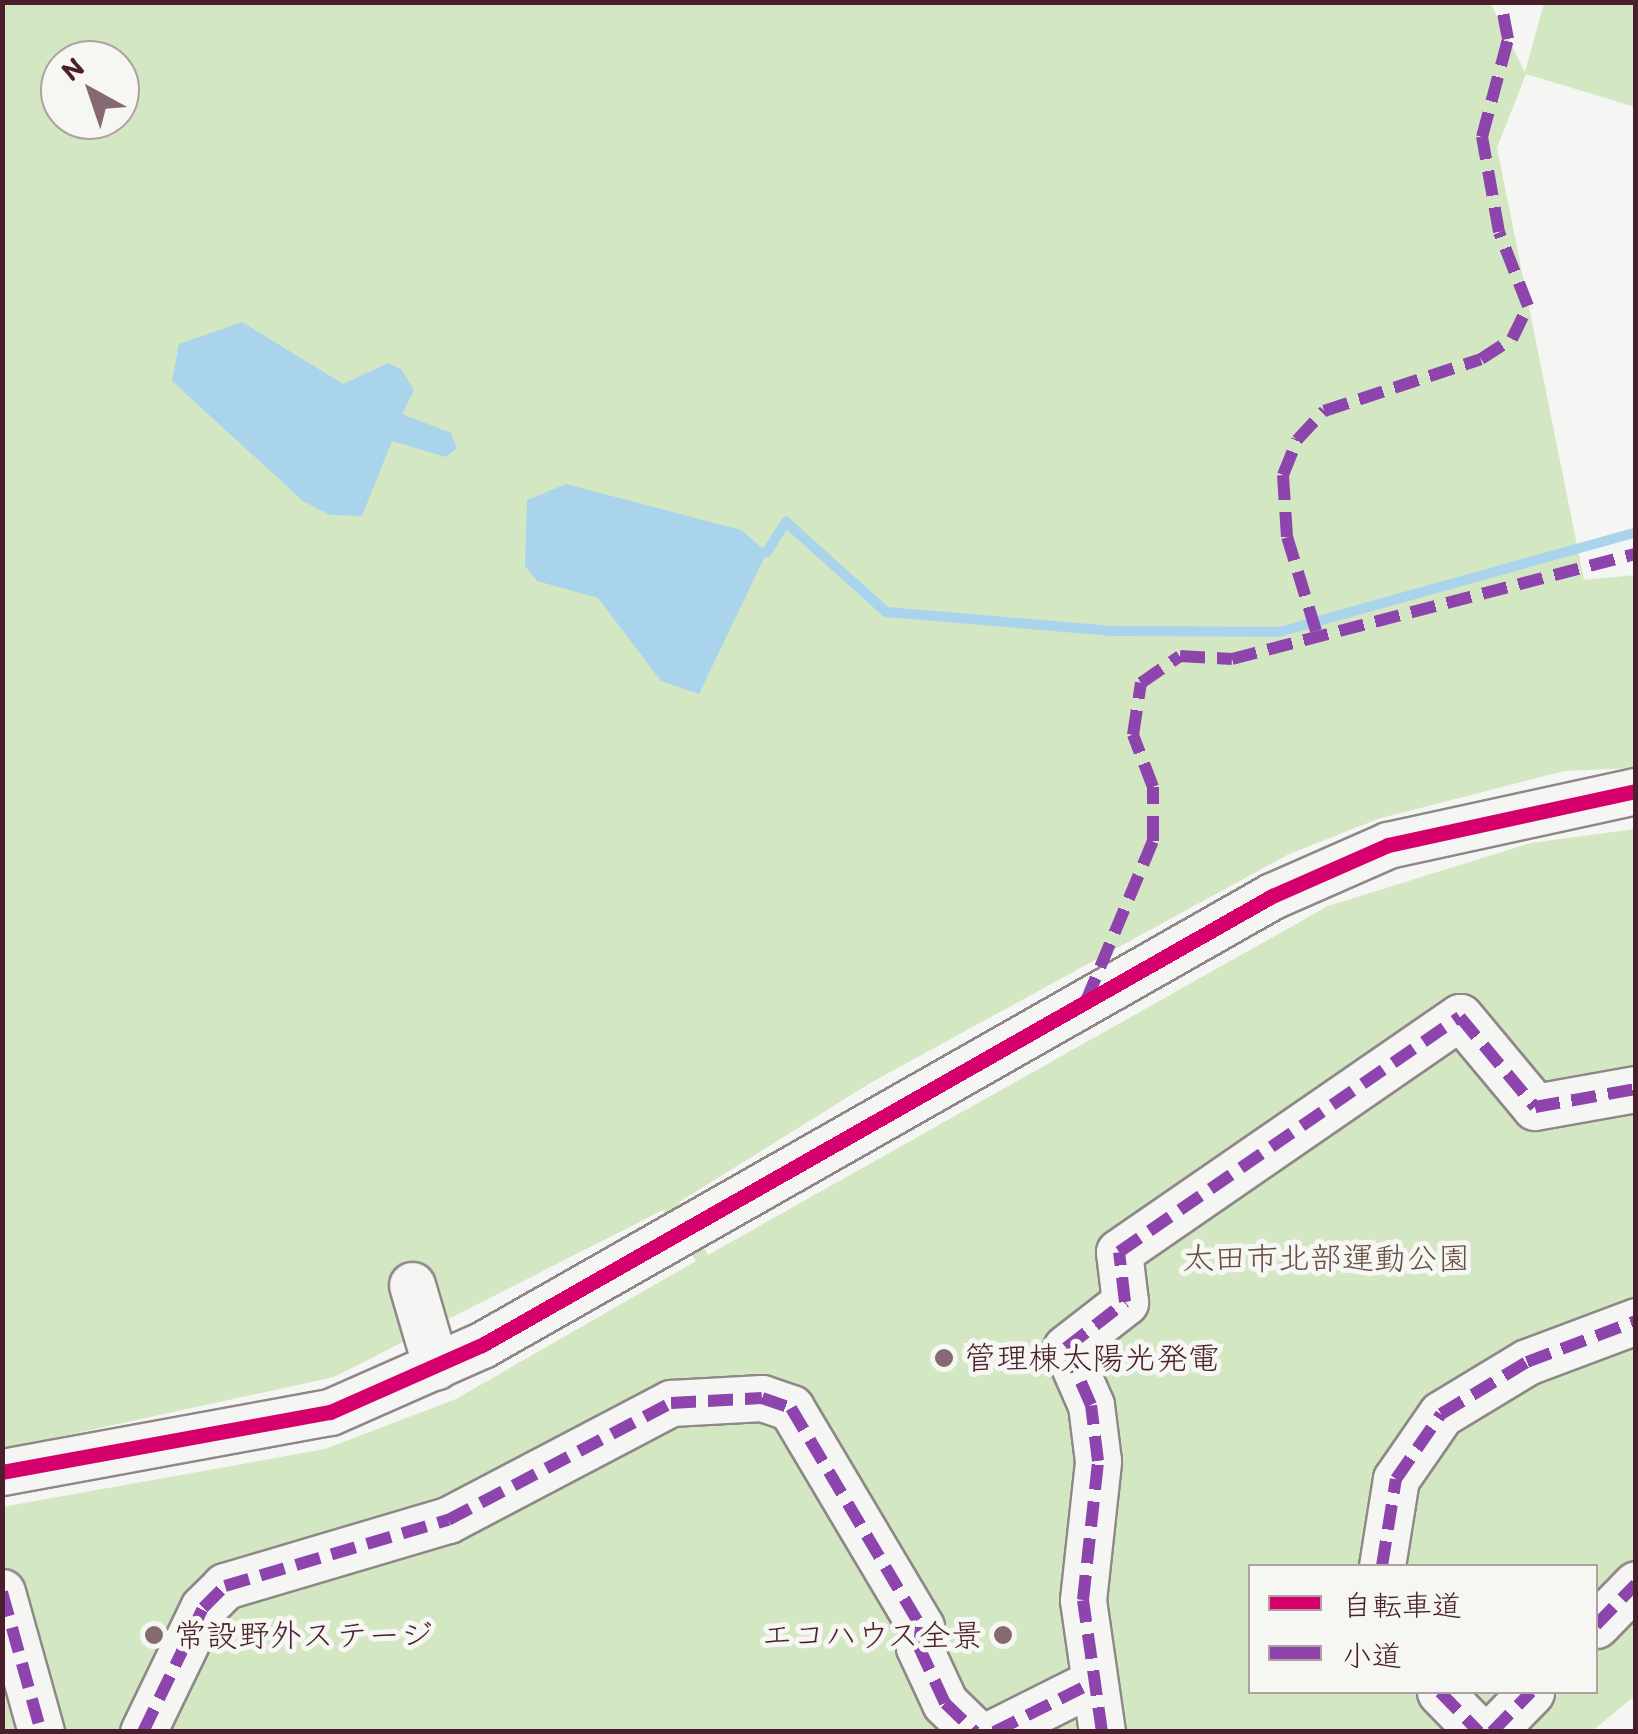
<!DOCTYPE html>
<meta charset="utf-8">
<style>
body{margin:0}
#map{position:relative;width:1638px;height:1734px;overflow:hidden;background:#f5f5f3;font-family:Itim,"Klee One",sans-serif}
div>[style]{position:absolute}
[style*='--x']{left:calc(var(--x)*1px);top:calc(var(--y)*1px);width:calc(var(--w)*1px);rotate:calc(var(--a)*1deg)}
.green>*{inset:0;background:#d3e8c2}
.water>*{inset:0;background:#aad3ec}
.stream>*{height:10px;margin:-5px;padding:0 5px;transform-origin:5px;border-radius:5px;background:#aad3ec}
.roads{filter:drop-shadow(2px 0 #8f8788) drop-shadow(-2px 0 #8f8788) drop-shadow(0 2px #8f8788) drop-shadow(0 -2px #8f8788)}
.minor>*{height:45px;margin:-22.5px;padding:0 22.5px;transform-origin:22.5px;border-radius:22.5px;background:#f5f5f3}
.quiet>*{height:12px;margin-top:-6px;transform-origin:0;background:repeating-linear-gradient(90deg,#8e44ad 0 25px,transparent 0 37px)}
.cycleway>*{height:15px;margin:-7.5px;padding:0 7.5px;transform-origin:7.5px;border-radius:7.5px;background:#d6006c}
.dots>*{width:28px;height:28px;translate:-50% -50%;box-sizing:border-box;border:5px solid #f6f6f2;border-radius:50%}
span{translate:-50% -50%;white-space:nowrap;text-align:center;line-height:1.15;-webkit-text-stroke:10px #f6f6f2;paint-order:stroke}
.park-label{font-size:32px;color:#664f46}
.poi-label{font-size:32px;color:#4a1f2b}
.left{translate:0 -50%;text-align:left}
.right{translate:-100% -50%;text-align:right}
.frame{position:absolute;inset:0;border:5px solid #4a1f2b;pointer-events:none}
.legend{position:absolute;left:1248px;top:1564px;width:350px;height:130px;box-sizing:border-box;background:#f6f6f2;border:2px solid #b1a0a2;margin:0;padding:12px 18px;list-style:none;font-size:30px;color:#4a1f2b}
.legend li{display:flex;align-items:center;gap:20px;height:50px}
.legend b{width:50px;border:2px solid #b1a0a2}
.north{position:absolute;left:40px;top:40px;width:100px;height:100px;box-sizing:border-box;background:#f6f6f2;border:2px solid #b1a0a2;border-radius:50%;rotate:320deg;font-size:28px;font-weight:700;line-height:40px;text-align:center;color:#4a1f2b}
.north::after{content:'';display:block;margin:auto;width:35px;height:45px;background:#866a71;clip-path:polygon(50% 0,100% 100%,50% 72%,0 100%)}
</style>
<div id="map">
<div class="green">
<div style="clip-path:polygon(evenodd,1490px 2px,1525px 72px,1544px 3px,1635px 3px,1635px 107px,1526px 74px,1497px 148px,1584px 580px,1635px 575px,1635px 768px,1564px 771px,1378px 819px,1289px 854px,872px 1082px,679px 1202px,708px 1255px,1328px 906px,1531px 843px,1635px 829px,1636px 1695px,1591px 1732px,3px 1731px,2px 1507px,325px 1449px,456px 1399px,696px 1261px,663px 1210px,334px 1377px,3px 1449px,3px 3px,1490px 2px,60px 60px,120px 60px,120px 120px,60px 120px,60px 60px,1490px 2px,1250px 1566px,1596px 1566px,1596px 1692px,1250px 1692px,1250px 1566px)"></div>
</div>
<div class="water">
<div style="clip-path:polygon(242px 322px,343px 384px,388px 363px,401px 369px,414px 390px,402px 414px,451px 433px,457px 448px,446px 457px,392px 441px,362px 516px,330px 515px,303px 501px,172px 381px,179px 344px)"></div>
<div style="clip-path:polygon(566px 484px,741px 530px,767px 552px,699px 694px,661px 681px,598px 598px,537px 581px,525px 566px,527px 500px)"></div>
</div>
<div class="stream">
<div style="--x:767;--y:552;--w:36;--a:-58"></div>
<div style="--x:786;--y:522;--w:135;--a:42"></div>
<div style="--x:886;--y:612;--w:225;--a:4.8"></div>
<div style="--x:1110;--y:631;--w:169;--a:0.3"></div>
<div style="--x:1279;--y:632;--w:371;--a:-15.6"></div>
</div>
<div class="roads">
<div class="minor">
<div style="--x:412;--y:1285;--w:85;--a:73.7"></div>
<div style="--x:2;--y:1472;--w:333;--a:-10.4"></div>
<div style="--x:330;--y:1412;--w:166;--a:-23.8"></div>
<div style="--x:482;--y:1345;--w:909;--a:-29.61"></div>
<div style="--x:1272;--y:896;--w:127;--a:-23.7"></div>
<div style="--x:1388;--y:845;--w:254;--a:-12.3"></div>
<div style="--x:1382;--y:1566;--w:88;--a:-80.9"></div>
<div style="--x:1396;--y:1479;--w:79;--a:-55.3"></div>
<div style="--x:1441;--y:1414;--w:100;--a:-31.2"></div>
<div style="--x:1527;--y:1362;--w:116;--a:-20.6"></div>
<div style="--x:2;--y:1592;--w:145;--a:74.4"></div>
<div style="--x:1596;--y:1625;--w:57;--a:-45.7"></div>
<div style="--x:1440;--y:1692;--w:56;--a:45.7"></div>
<div style="--x:143;--y:1732;--w:138;--a:-64.2"></div>
<div style="--x:203;--y:1608;--w:31;--a:-45"></div>
<div style="--x:225;--y:1586;--w:233;--a:-16.5"></div>
<div style="--x:448;--y:1520;--w:252;--a:-27.7"></div>
<div style="--x:671;--y:1403;--w:91;--a:-3.1"></div>
<div style="--x:762;--y:1398;--w:31;--a:19"></div>
<div style="--x:791;--y:1408;--w:255;--a:59.3"></div>
<div style="--x:921;--y:1627;--w:20;--a:96"></div>
<div style="--x:919;--y:1647;--w:62;--a:65.1"></div>
<div style="--x:945;--y:1703;--w:42;--a:44"></div>
<div style="--x:994;--y:1732;--w:110;--a:-26.6"></div>
<div style="--x:1102;--y:1732;--w:133;--a:-98.2"></div>
<div style="--x:1083;--y:1600;--w:140;--a:-83.8"></div>
<div style="--x:1098;--y:1461;--w:56;--a:-97.1"></div>
<div style="--x:1091;--y:1405;--w:62;--a:-113.7"></div>
<div style="--x:1066;--y:1348;--w:75;--a:-37.9"></div>
<div style="--x:1125;--y:1302;--w:50;--a:-96.8"></div>
<div style="--x:1119;--y:1252;--w:414;--a:-34.6"></div>
<div style="--x:1460;--y:1017;--w:117;--a:50.2"></div>
<div style="--x:1535;--y:1107;--w:103;--a:-10.1"></div>
<div style="--x:1492;--y:1732;--w:56;--a:-45.7"></div>
</div>
</div>
<div class="quiet">
<div style="--x:1316;--y:631;--w:98;--a:-107.1"></div>
<div style="--x:1287;--y:537;--w:62;--a:-93.7"></div>
<div style="--x:1283;--y:475;--w:38;--a:-68"></div>
<div style="--x:1297;--y:440;--w:40;--a:-47"></div>
<div style="--x:1324;--y:411;--w:165;--a:-18.3"></div>
<div style="--x:1481;--y:359;--w:37;--a:-33"></div>
<div style="--x:1512;--y:339;--w:37;--a:-64"></div>
<div style="--x:1528;--y:306;--w:79;--a:-111.4"></div>
<div style="--x:1499;--y:232;--w:97;--a:-100.1"></div>
<div style="--x:1482;--y:137;--w:101;--a:-75.1"></div>
<div style="--x:1508;--y:39;--w:38;--a:-101"></div>
<div style="--x:1086;--y:1001;--w:173;--a:-67.3"></div>
<div style="--x:1153;--y:841;--w:54;--a:-90"></div>
<div style="--x:1153;--y:787;--w:56;--a:-111"></div>
<div style="--x:1133;--y:735;--w:53;--a:-81.3"></div>
<div style="--x:1141;--y:683;--w:47;--a:-34.7"></div>
<div style="--x:1180;--y:656;--w:52;--a:3.3"></div>
<div style="--x:1232;--y:659;--w:417;--a:-14.6"></div>
<div style="--x:1382;--y:1566;--w:88;--a:-80.9"></div>
<div style="--x:1396;--y:1479;--w:79;--a:-55.3"></div>
<div style="--x:1441;--y:1414;--w:100;--a:-31.2"></div>
<div style="--x:1527;--y:1362;--w:116;--a:-20.6"></div>
<div style="--x:2;--y:1592;--w:145;--a:74.4"></div>
<div style="--x:1596;--y:1625;--w:57;--a:-45.7"></div>
<div style="--x:1440;--y:1692;--w:56;--a:45.7"></div>
<div style="--x:143;--y:1732;--w:138;--a:-64.2"></div>
<div style="--x:203;--y:1608;--w:31;--a:-45"></div>
<div style="--x:225;--y:1586;--w:233;--a:-16.5"></div>
<div style="--x:448;--y:1520;--w:252;--a:-27.7"></div>
<div style="--x:671;--y:1403;--w:91;--a:-3.1"></div>
<div style="--x:762;--y:1398;--w:31;--a:19"></div>
<div style="--x:791;--y:1408;--w:255;--a:59.3"></div>
<div style="--x:921;--y:1627;--w:20;--a:96"></div>
<div style="--x:919;--y:1647;--w:62;--a:65.1"></div>
<div style="--x:945;--y:1703;--w:42;--a:44"></div>
<div style="--x:994;--y:1732;--w:110;--a:-26.6"></div>
<div style="--x:1102;--y:1732;--w:133;--a:-98.2"></div>
<div style="--x:1083;--y:1600;--w:140;--a:-83.8"></div>
<div style="--x:1098;--y:1461;--w:56;--a:-97.1"></div>
<div style="--x:1091;--y:1405;--w:62;--a:-113.7"></div>
<div style="--x:1066;--y:1348;--w:75;--a:-37.9"></div>
<div style="--x:1125;--y:1302;--w:50;--a:-96.8"></div>
<div style="--x:1119;--y:1252;--w:414;--a:-34.6"></div>
<div style="--x:1460;--y:1017;--w:117;--a:50.2"></div>
<div style="--x:1535;--y:1107;--w:103;--a:-10.1"></div>
<div style="--x:1492;--y:1732;--w:56;--a:-45.7"></div>
</div>
<div class="cycleway">
<div style="--x:2;--y:1472;--w:333;--a:-10.4"></div>
<div style="--x:330;--y:1412;--w:166;--a:-23.8"></div>
<div style="--x:482;--y:1345;--w:909;--a:-29.61"></div>
<div style="--x:1272;--y:896;--w:127;--a:-23.7"></div>
<div style="--x:1388;--y:845;--w:254;--a:-12.3"></div>
</div>
<div class="dots">
<div style="left:944px;top:1358px;background:#866a71"></div>
<div style="left:154px;top:1635px;background:#866a71"></div>
<div style="left:1003px;top:1635px;background:#866a71"></div>
</div>
<div class="park-label">
<span style="left:1326px;top:1258px">太田市北部運動公園</span>
</div>
<div class="poi-label">
<span class="left" style="left:964px;top:1358px">管理棟太陽光発電</span>
<span class="left" style="left:174px;top:1635px">常設野外ステージ</span>
<span class="right" style="left:983px;top:1635px">エコハウス全景</span>
</div>
<div class="frame"></div>
<ul class="legend">
<li><b style="height:12px;background:#d6006c"></b>自転車道</li>
<li><b style="height:12px;background:#8e44ad"></b>小道</li>
</ul>
<div class="north">N</div>
</div>
